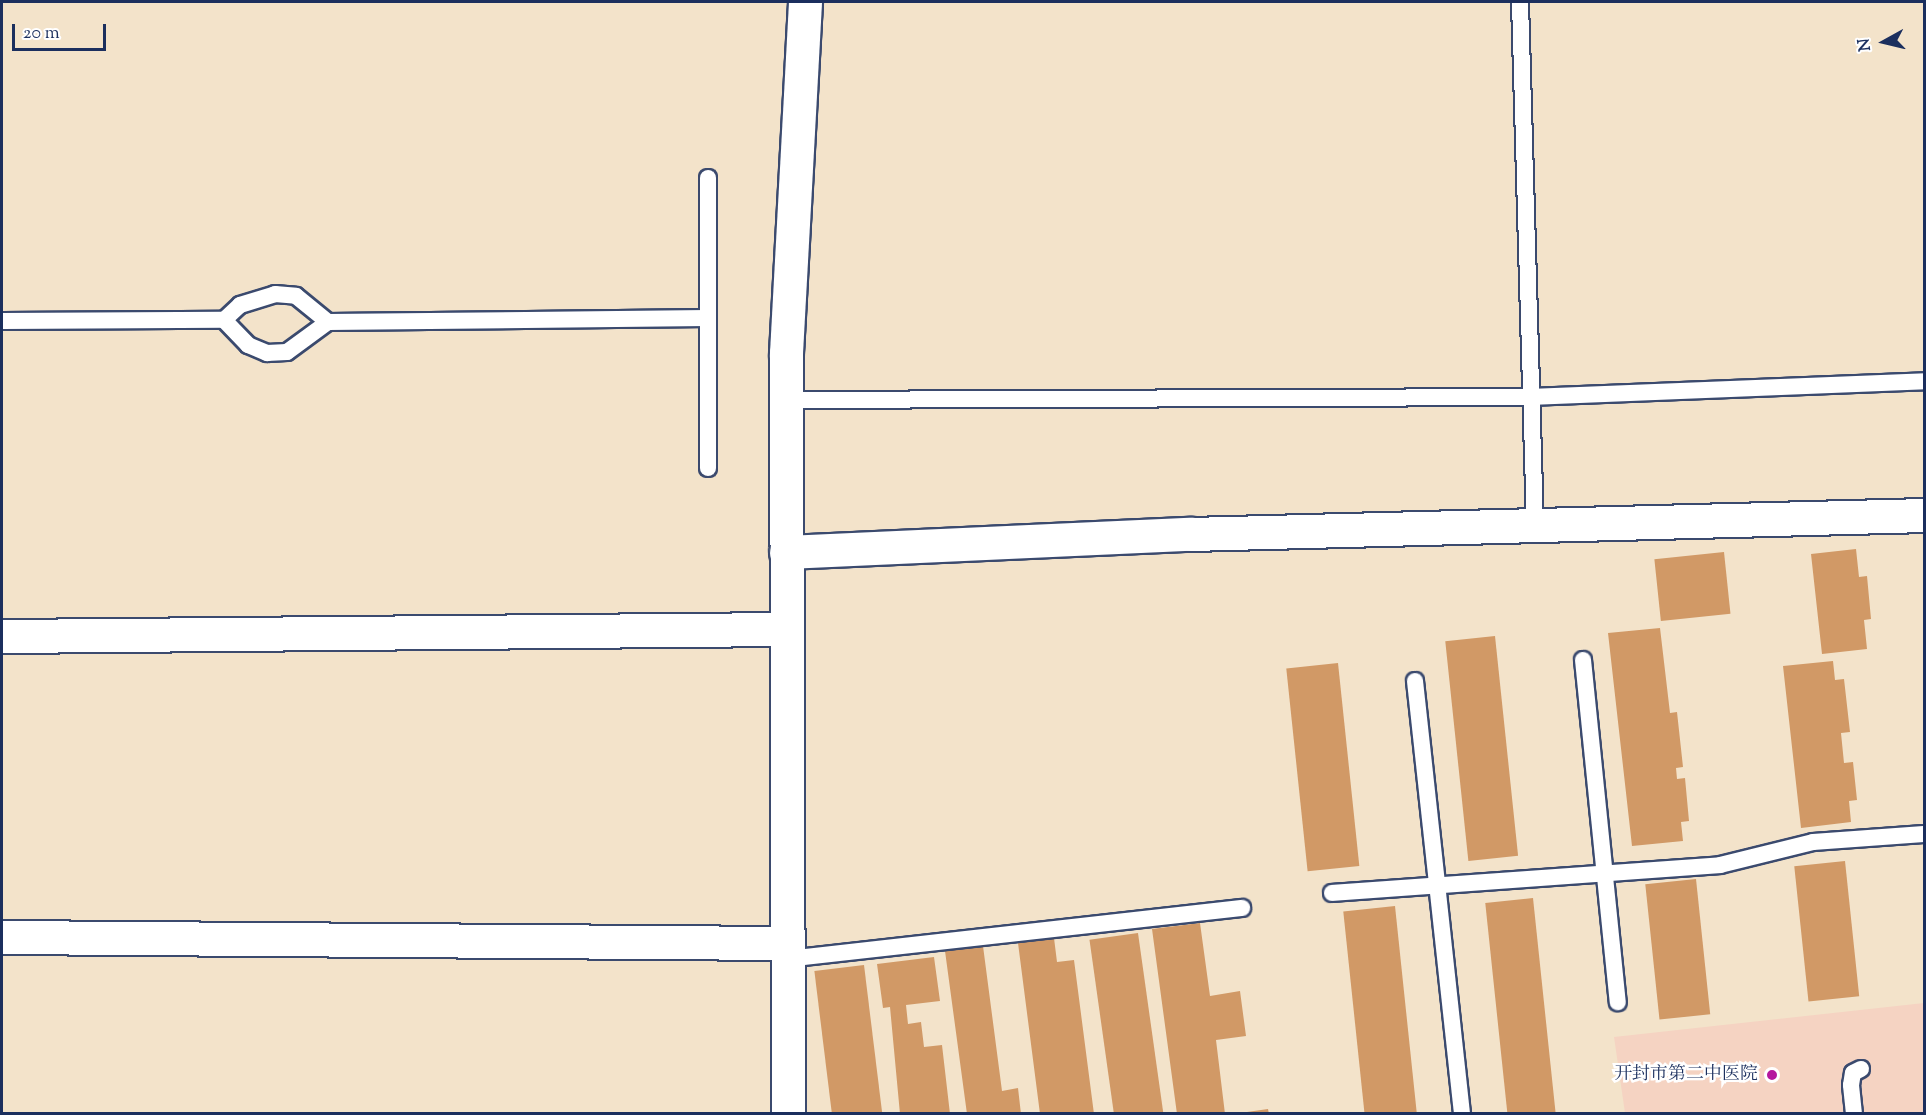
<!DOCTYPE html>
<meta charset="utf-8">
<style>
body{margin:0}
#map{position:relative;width:1926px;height:1115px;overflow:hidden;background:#f3e3ca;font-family:"Sorts Mill Goudy","Noto Serif SC",serif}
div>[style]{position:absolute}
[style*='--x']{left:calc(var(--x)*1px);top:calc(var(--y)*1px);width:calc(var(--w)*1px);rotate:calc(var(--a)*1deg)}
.built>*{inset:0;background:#f5d3c2}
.building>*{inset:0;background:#d19966;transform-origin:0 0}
.roads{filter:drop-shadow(2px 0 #3b4a6e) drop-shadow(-2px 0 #3b4a6e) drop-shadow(0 2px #3b4a6e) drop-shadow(0 -2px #3b4a6e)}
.lane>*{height:16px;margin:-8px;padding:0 8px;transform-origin:8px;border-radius:8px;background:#fff}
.street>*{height:33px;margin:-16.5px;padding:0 16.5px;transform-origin:16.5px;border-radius:16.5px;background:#fff}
.dots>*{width:16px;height:16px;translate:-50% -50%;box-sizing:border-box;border:3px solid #fff;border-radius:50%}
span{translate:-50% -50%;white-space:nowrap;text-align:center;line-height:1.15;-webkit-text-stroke:5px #fff;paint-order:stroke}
.poi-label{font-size:18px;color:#1b2f5e}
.right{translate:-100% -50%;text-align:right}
.frame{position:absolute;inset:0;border:3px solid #1b2f5e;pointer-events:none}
.north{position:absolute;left:1854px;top:12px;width:60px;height:60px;-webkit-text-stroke:4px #fff;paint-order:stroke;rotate:262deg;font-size:16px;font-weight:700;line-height:24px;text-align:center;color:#1b2f5e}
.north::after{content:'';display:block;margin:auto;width:21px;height:27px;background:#1b2f5e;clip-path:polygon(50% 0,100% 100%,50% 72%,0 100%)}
.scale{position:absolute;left:12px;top:24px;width:94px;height:27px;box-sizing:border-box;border:3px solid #1b2f5e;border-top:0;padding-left:8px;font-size:18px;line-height:21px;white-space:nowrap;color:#1b2f5e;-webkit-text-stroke:4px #fff;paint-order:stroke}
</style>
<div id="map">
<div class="built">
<div style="clip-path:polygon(1924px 1003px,1924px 1113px,1625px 1113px,1614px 1037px)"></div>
</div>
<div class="building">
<div style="clip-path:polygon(1856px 549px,1859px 577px,1867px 576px,1871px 619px,1864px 620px,1867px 649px,1822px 654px,1811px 554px)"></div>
<div style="left:1724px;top:552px;width:62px;height:70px;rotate:84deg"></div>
<div style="clip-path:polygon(1660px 628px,1670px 713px,1677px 712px,1683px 767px,1676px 768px,1677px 779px,1685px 778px,1689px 821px,1681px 822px,1683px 841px,1632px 846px,1608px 633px)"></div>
<div style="left:1495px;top:636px;width:221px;height:50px;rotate:84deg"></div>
<div style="clip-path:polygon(1833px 661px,1835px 680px,1844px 679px,1850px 732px,1841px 733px,1844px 763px,1853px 762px,1857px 800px,1849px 801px,1851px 822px,1801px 828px,1783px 666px)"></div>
<div style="left:1338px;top:663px;width:204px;height:52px;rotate:84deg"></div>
<div style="left:1845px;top:861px;width:136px;height:51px;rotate:84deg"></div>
<div style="left:1696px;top:879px;width:136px;height:51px;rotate:84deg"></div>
<div style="left:1533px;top:898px;width:217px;height:48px;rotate:84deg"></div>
<div style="left:1395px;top:906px;width:209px;height:52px;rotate:84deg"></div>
<div style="clip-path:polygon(1200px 923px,1210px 996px,1240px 991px,1246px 1036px,1216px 1040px,1225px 1114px,1177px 1114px,1152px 929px)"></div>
<div style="left:1138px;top:933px;width:183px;height:49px;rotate:82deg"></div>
<div style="clip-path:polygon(1054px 938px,1057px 962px,1074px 960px,1094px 1114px,1040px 1114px,1018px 943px)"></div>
<div style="clip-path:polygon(983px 946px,1002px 1091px,1018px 1088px,1021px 1114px,967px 1114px,945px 951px)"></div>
<div style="clip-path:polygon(934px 957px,940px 1001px,906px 1005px,908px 1024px,921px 1022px,924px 1047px,942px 1045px,950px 1114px,900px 1114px,890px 1007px,883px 1008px,877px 964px)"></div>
<div style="left:864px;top:965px;width:150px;height:50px;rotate:83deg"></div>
<div style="clip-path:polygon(1268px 1109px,1269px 1114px,1247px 1114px,1247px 1112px)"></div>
</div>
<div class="roads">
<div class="lane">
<div style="--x:1520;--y:2;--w:523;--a:88.36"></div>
<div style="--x:708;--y:178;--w:290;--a:90"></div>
<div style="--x:224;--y:320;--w:35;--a:46"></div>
<div style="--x:248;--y:345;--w:21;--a:23"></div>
<div style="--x:267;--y:353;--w:20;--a:-3"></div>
<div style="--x:287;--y:352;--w:51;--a:-36.2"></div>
<div style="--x:328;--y:322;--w:380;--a:-0.6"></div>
<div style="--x:2;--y:321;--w:222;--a:-0.3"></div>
<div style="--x:224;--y:320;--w:22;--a:-43"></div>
<div style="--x:240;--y:305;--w:37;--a:-17"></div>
<div style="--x:275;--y:294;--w:21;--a:5"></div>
<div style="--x:296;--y:296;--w:41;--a:39.1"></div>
<div style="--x:786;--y:400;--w:745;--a:-0.23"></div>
<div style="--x:1531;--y:397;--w:393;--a:-2.3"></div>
<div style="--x:1583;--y:660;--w:344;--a:84.2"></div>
<div style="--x:1415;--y:681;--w:436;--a:83.8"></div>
<div style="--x:1332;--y:893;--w:389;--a:-4.1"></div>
<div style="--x:1720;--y:865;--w:96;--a:-13.9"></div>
<div style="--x:1813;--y:842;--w:111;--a:-4.1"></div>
<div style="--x:787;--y:959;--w:458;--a:-6.4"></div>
<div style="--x:1854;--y:1114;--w:29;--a:-96"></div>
<div style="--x:1851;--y:1085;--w:12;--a:-81"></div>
<div style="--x:1853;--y:1073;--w:9;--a:-27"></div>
</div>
<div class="street">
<div style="--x:786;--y:552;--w:404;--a:-2.6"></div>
<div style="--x:1190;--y:534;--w:734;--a:-1.48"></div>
<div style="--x:2;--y:636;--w:784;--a:-0.51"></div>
<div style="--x:2;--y:937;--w:784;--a:0.44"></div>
<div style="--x:788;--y:1114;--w:761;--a:-90.15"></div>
<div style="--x:786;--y:353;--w:352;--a:-86.9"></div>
</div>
</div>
<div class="dots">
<div style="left:1772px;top:1075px;background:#b5179e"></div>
</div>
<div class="poi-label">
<span class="right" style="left:1758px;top:1075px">开封市第二中医院</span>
</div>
<div class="frame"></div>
<div class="north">N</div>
<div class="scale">20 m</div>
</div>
